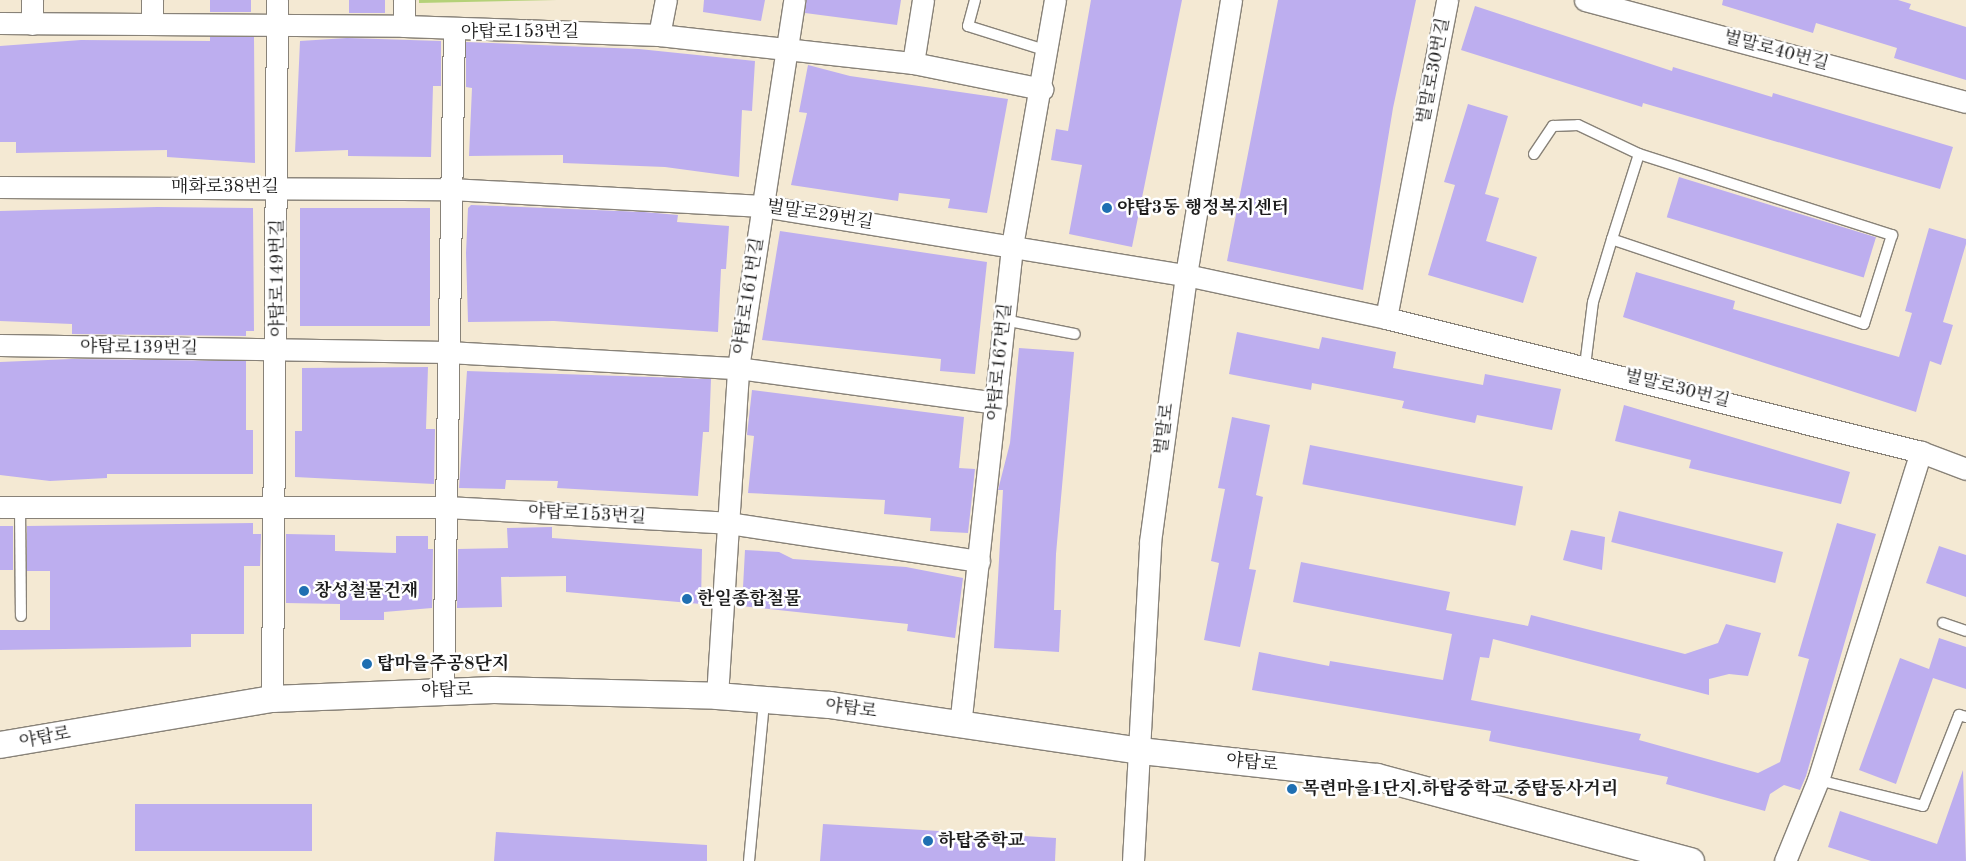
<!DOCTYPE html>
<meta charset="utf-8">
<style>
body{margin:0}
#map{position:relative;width:1966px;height:861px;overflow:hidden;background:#f4e9d3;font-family:"Old Standard TT","Noto Serif KR",serif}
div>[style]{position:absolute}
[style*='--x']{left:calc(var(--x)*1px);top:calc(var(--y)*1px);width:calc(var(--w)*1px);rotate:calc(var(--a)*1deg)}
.green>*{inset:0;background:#b4d178}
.building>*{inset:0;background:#bdaeef;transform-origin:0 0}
.roads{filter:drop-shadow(1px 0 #888278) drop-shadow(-1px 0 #888278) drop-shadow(0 1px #888278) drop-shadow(0 -1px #888278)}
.service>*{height:10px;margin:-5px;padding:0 5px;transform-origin:5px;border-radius:5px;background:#fff}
.minor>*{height:21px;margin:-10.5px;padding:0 10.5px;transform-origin:10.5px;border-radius:10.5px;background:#fff}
.tertiary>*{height:26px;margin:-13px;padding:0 13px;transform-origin:13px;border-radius:13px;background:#fff}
.dots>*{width:14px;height:14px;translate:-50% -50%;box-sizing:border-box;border:2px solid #fff;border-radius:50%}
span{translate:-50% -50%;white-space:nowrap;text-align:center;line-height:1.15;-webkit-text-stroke:5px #fff;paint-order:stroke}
.street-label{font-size:18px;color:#1c1c1c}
.poi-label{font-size:18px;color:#1c1c1c;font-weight:700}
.left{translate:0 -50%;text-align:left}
</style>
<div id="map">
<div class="green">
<div style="clip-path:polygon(419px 0,557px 0,419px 3px)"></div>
</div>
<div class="building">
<div style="left:210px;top:0;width:41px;height:12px"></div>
<div style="left:349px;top:0;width:36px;height:13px"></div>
<div style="clip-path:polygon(704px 0,765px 0,761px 21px,703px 12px)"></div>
<div style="clip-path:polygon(806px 0,901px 0,897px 25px,805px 13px)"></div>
<div style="clip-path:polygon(1091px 0,1182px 0,1132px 247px,1069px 234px,1082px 165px,1051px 160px,1056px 129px,1068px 131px)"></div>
<div style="clip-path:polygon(1278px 0,1416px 0,1393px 108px,1363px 290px,1227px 261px)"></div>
<div style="clip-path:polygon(1723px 0,1898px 0,1911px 4px,1909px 9px,1966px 27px,1966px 80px,1894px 58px,1897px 48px,1816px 23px,1813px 33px,1722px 5px)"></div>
<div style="clip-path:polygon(1475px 6px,1672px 71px,1673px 67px,1772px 97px,1773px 93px,1953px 147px,1940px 189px,1643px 103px,1642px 107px,1461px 50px)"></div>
<div style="clip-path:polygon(210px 37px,254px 37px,255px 163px,167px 157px,167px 150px,16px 153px,16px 142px,0 142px,0 46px,81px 40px,210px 41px)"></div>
<div style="clip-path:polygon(347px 38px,441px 41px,441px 86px,433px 86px,431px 157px,348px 156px,348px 150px,295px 152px,300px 41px)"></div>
<div style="clip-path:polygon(466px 42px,639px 49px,755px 61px,752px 111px,742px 110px,739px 177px,665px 167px,563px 163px,563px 155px,469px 156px,472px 88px,466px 87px)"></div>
<div style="clip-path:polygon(808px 65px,850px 76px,1008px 99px,987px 213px,948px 208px,950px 199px,899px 193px,898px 201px,791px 185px,807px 113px,799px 112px)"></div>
<div style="clip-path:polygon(1468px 104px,1508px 116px,1485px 194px,1499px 198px,1486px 241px,1537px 257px,1523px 303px,1428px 275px,1455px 185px,1444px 182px)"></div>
<div style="left:1679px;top:177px;width:206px;height:42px;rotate:17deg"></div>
<div style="clip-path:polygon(471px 205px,644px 212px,678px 215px,677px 222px,729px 226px,726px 269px,721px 269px,718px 332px,554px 321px,468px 322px,466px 253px,468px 208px)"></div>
<div style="clip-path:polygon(157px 207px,253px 208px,254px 331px,246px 331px,246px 336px,72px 334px,72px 324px,0 321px,0 211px)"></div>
<div style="left:430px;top:208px;width:118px;height:130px;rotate:90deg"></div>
<div style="clip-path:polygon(1929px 228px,1966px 239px,1966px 244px,1943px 322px,1953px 325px,1941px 365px,1930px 361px,1916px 412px,1623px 317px,1636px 272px,1735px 301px,1733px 309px,1899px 357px,1912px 313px,1905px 311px)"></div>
<div style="clip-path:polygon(780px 231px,987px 262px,975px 374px,940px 371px,941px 359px,762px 340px)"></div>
<div style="clip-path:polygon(1237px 332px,1319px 349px,1322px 337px,1396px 352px,1393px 368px,1483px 385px,1485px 374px,1561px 389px,1552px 430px,1477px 415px,1475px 423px,1402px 408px,1404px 401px,1312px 383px,1311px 390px,1229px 374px)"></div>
<div style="clip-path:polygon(1019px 348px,1074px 352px,1056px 554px,1054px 610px,1061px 610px,1059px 652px,994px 648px,1003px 490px,998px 490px,1010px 443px)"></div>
<div style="clip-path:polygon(72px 359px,246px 361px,246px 430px,253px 430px,253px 474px,107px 474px,107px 478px,50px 481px,0 475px,0 362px)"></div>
<div style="clip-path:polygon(428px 367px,426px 429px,435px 429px,434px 484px,295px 477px,295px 431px,302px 431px,302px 368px)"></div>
<div style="clip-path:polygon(467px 371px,711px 379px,709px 432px,703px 432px,698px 496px,557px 488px,558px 481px,506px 480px,505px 489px,459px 488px)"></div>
<div style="clip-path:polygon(752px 390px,964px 417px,959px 468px,975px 469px,968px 533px,930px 531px,931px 518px,884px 514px,885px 500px,748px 493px,754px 436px,747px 435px)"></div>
<div style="clip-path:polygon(1624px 405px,1850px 472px,1841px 504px,1689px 468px,1691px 460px,1615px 441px)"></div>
<div style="clip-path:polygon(1232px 417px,1270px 425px,1256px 495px,1263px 497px,1249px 569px,1256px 570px,1240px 647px,1204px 640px,1219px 563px,1211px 561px,1225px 489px,1218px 488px)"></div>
<div style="left:1310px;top:445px;width:217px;height:40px;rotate:11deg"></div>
<div style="left:1619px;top:511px;width:169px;height:32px;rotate:14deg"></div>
<div style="clip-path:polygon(253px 523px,253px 534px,261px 534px,260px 566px,244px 566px,244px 634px,191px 634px,191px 647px,0 650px,0 630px,50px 630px,50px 571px,27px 571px,27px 526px)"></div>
<div style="clip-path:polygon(1837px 523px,1876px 534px,1806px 776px,1800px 790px,1784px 785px,1770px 794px,1765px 811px,1666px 784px,1668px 777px,1489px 741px,1491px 731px,1252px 690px,1259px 652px,1329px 666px,1330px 661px,1443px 680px,1452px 634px,1293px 602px,1301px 562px,1450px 592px,1446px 610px,1528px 626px,1531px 615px,1685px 654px,1718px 643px,1726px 624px,1761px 633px,1748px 676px,1729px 674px,1709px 679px,1709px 695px,1493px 639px,1489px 658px,1480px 657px,1471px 700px,1641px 734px,1639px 740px,1758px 773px,1780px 762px,1809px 659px,1798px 656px)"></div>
<div style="left:0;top:526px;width:13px;height:44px"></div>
<div style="clip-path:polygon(552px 527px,552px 538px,702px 549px,701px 604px,566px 592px,566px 576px,501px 577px,502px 607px,457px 608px,458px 549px,508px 548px,507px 528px)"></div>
<div style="clip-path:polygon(1571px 530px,1605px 537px,1602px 570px,1563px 560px)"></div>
<div style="clip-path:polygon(286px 534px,335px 535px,335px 551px,396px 553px,396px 536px,428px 536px,428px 549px,433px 549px,432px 608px,384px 612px,384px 620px,340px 620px,340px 604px,286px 603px)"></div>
<div style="clip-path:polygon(1939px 546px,1966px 555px,1966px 597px,1926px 583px)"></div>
<div style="clip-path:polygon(745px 550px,779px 552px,793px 559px,906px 567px,963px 578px,955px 638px,907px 631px,908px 624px,742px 606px)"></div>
<div style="clip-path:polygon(1939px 638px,1966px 647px,1966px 689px,1933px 678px,1896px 784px,1859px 770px,1900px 658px,1929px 669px)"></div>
<div style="clip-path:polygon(1963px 770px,1966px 861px,1871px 861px,1828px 847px,1840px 811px,1937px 844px)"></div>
<div style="left:312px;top:804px;width:47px;height:177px;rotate:90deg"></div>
<div style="clip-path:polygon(823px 824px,1056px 838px,1055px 861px,820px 861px)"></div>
<div style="clip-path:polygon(496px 832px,707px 845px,707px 861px,494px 861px)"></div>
</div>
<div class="roads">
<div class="service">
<div style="--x:975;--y:0;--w:27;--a:105"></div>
<div style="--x:968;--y:26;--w:84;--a:17.4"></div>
<div style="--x:1534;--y:154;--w:34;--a:-56"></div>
<div style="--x:1553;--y:126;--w:25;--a:-2"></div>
<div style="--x:1578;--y:125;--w:68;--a:25.4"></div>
<div style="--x:1004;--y:320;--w:72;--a:11.2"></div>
<div style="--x:1585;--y:366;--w:64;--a:-82.9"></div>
<div style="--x:1593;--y:302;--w:66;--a:-73.2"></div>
<div style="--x:1612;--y:239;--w:89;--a:-72.4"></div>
<div style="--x:1639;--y:154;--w:266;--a:17.8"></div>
<div style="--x:1892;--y:235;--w:93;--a:107.5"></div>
<div style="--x:1864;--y:324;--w:266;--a:-161.4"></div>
<div style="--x:20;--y:507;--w:109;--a:89.5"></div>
<div style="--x:1943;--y:623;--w:24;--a:19"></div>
<div style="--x:1818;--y:780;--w:108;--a:13.9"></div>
<div style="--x:1923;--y:806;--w:98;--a:-68.4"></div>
<div style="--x:1959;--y:715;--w:7;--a:16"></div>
<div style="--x:749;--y:861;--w:161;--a:-84.6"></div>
</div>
<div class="minor">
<div style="--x:32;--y:0;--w:24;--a:90"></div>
<div style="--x:152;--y:0;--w:24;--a:90"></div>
<div style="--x:1585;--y:0;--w:394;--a:15"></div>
<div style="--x:0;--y:23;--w:404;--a:0.4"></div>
<div style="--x:404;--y:26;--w:255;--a:2"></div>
<div style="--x:659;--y:35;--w:256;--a:6.3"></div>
<div style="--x:913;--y:63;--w:132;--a:11.4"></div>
<div style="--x:404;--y:26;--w:26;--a:-90"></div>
<div style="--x:659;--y:35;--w:36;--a:-79"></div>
<div style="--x:913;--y:63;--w:64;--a:-81"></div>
<div style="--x:0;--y:187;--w:450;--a:0.3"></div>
<div style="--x:450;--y:189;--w:313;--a:3.1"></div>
<div style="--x:763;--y:206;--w:429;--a:9.3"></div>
<div style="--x:1186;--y:275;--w:205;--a:12.1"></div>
<div style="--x:1386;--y:318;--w:552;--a:14.06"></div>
<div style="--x:1921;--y:452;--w:48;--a:20.7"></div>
<div style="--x:1386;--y:318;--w:324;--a:-79.1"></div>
<div style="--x:0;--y:345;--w:448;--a:0.9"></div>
<div style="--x:448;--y:352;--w:290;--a:3.2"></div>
<div style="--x:738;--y:368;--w:260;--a:7.7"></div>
<div style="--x:0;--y:507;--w:446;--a:0"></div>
<div style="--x:446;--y:507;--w:282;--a:3.2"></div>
<div style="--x:728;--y:523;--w:254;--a:8.6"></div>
<div style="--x:443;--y:691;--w:663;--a:-89.05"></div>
<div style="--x:717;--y:696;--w:329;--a:-86.3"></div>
<div style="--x:738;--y:368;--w:372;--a:-81.3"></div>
<div style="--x:272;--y:699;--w:699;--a:-89.59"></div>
<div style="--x:960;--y:726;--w:483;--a:-83.8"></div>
<div style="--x:1012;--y:246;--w:250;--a:-80.1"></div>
<div style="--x:1133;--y:861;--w:319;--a:-86.9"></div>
<div style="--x:1150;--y:542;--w:269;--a:-82.3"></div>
<div style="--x:1186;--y:275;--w:279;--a:-80.7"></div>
<div style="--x:1785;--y:861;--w:87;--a:-67.8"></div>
<div style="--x:1818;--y:780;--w:344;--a:-72.6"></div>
</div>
<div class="tertiary">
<div style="--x:0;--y:745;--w:276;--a:-9.6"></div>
<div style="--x:272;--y:699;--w:222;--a:-2.3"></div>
<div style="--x:494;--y:690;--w:223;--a:1.5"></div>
<div style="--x:717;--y:696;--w:113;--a:4.6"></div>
<div style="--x:830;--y:705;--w:314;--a:8.4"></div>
<div style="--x:1141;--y:751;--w:237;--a:6.3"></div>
<div style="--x:1377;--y:777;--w:325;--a:15"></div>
</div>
</div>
<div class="dots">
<div style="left:1107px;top:208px;background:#1f6fb2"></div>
<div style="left:304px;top:591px;background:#1f6fb2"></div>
<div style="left:687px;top:599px;background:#1f6fb2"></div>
<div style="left:367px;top:664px;background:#1f6fb2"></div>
<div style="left:1292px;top:789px;background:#1f6fb2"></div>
<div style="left:928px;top:841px;background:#1f6fb2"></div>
</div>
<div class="street-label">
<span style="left:520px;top:32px">야탑로153번길</span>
<span style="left:1776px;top:51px;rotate:15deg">벌말로40번길</span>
<span style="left:1434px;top:71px;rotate:-79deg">벌말로30번길</span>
<span style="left:225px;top:187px">매화로38번길</span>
<span style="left:820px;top:215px;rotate:9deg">벌말로29번길</span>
<span style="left:278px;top:278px;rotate:-90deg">야탑로149번길</span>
<span style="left:749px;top:296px;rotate:-81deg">야탑로161번길</span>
<span style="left:139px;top:348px;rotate:1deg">야탑로139번길</span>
<span style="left:1000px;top:362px;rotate:-84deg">야탑로167번길</span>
<span style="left:1677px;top:389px;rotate:14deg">벌말로30번길</span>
<span style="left:1165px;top:429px;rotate:-83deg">벌말로</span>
<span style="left:587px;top:515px;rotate:3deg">야탑로153번길</span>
<span style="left:447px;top:691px;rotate:-1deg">야탑로</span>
<span style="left:851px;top:709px;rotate:8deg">야탑로</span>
<span style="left:45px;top:738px;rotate:-10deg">야탑로</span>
<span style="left:1252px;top:763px;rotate:6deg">야탑로</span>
</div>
<div class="poi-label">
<span class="left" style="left:1117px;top:208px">야탑3동 행정복지센터</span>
<span class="left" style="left:314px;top:591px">창성철물건재</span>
<span class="left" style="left:697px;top:599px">한일종합철물</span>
<span class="left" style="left:377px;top:664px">탑마을주공8단지</span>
<span class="left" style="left:1302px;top:789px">목련마을1단지.하탑중학교.중탑동사거리</span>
<span class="left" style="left:938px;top:841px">하탑중학교</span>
</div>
</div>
